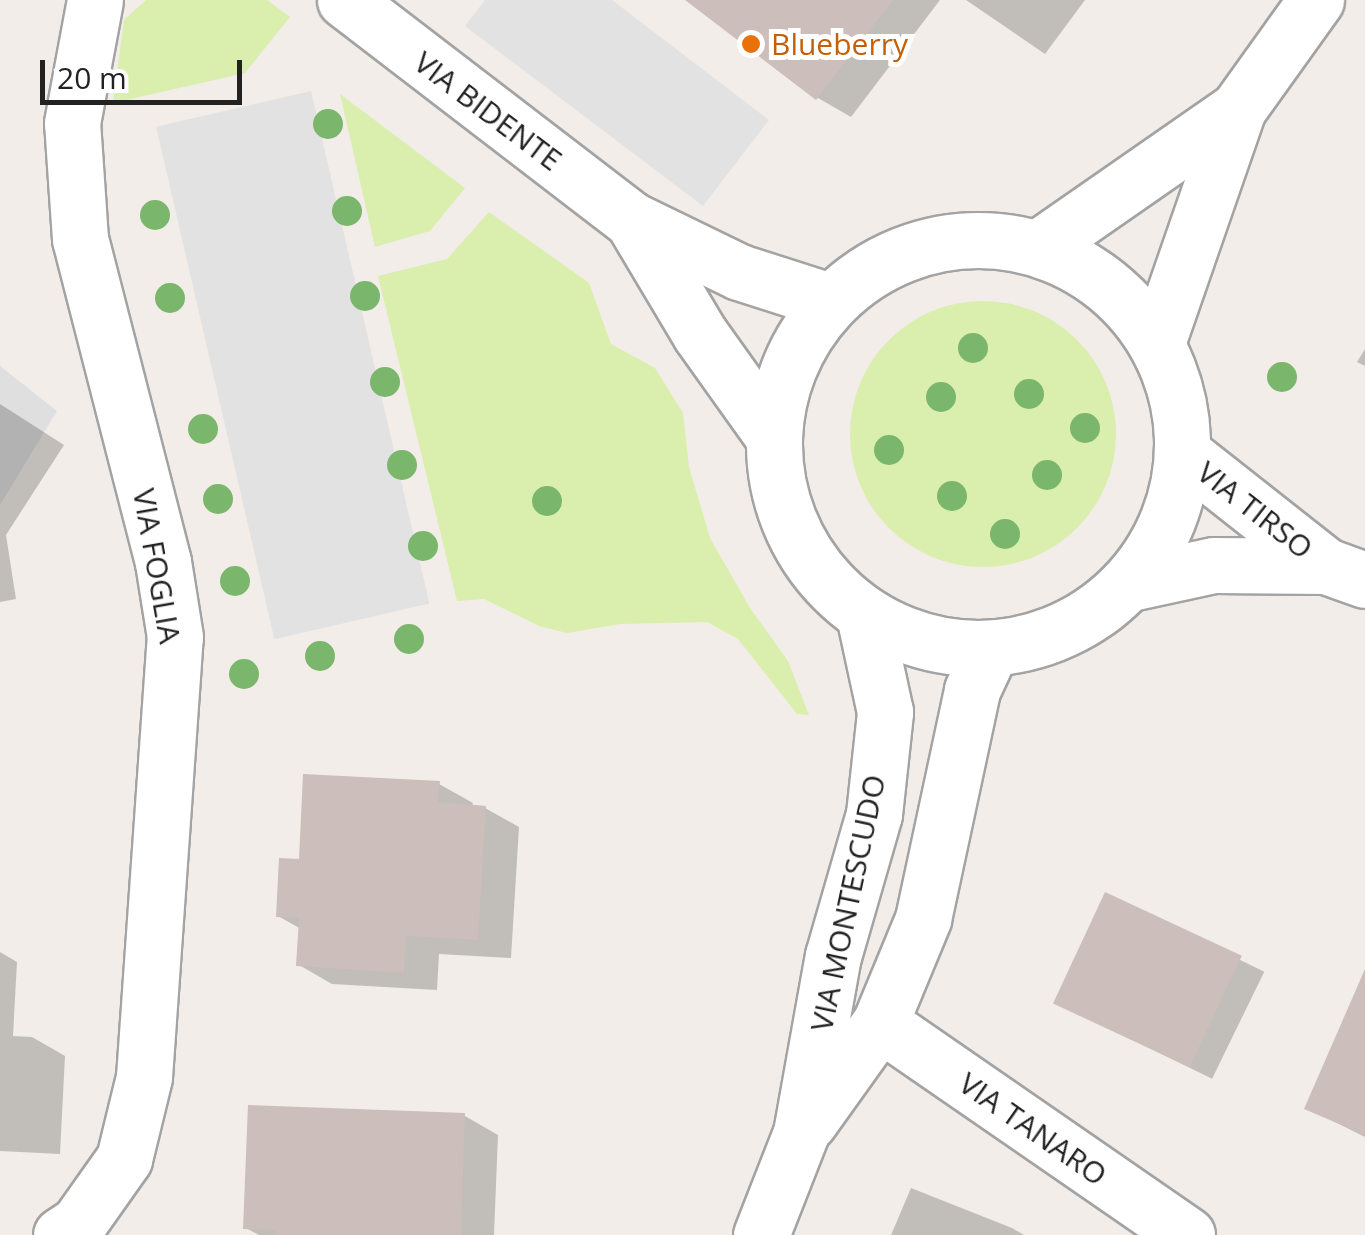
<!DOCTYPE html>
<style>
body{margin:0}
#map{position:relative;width:1365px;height:1235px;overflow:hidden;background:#f2ede8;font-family:"Open Sans",sans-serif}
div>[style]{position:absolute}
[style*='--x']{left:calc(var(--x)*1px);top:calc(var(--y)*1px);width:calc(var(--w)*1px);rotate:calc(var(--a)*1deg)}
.residential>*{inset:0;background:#e0dfdf}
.grass>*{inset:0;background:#daeead}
.round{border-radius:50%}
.parking>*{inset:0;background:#e2e2e2;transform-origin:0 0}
.shadow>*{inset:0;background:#0003;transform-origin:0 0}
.building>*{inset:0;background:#cbbebb;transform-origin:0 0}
.roads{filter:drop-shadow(2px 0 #a3a3a3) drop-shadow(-2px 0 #a3a3a3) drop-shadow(0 2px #a3a3a3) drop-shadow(0 -2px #a3a3a3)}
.minor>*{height:55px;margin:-27.5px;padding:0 27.5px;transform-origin:27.5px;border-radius:27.5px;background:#fff}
.minor>.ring{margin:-27.5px;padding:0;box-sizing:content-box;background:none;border:55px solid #fff;border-radius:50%}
.trees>*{width:30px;height:30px;margin:-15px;border-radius:50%;background:#7ab66c}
.dots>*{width:28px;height:28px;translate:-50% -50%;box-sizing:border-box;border:5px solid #fff;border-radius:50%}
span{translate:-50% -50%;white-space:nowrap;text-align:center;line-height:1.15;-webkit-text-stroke:10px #fff;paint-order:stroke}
.food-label{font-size:30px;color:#c56008}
.left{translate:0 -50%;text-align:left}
.street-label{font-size:30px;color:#222}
.scale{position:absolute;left:40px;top:60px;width:202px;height:45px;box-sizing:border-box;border:5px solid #222;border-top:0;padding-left:12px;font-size:30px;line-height:35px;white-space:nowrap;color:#222;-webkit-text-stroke:8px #fff;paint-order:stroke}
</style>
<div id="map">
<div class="residential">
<div style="clip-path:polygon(0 366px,57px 411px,0 505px)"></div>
</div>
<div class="grass">
<div style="clip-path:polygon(146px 0,267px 0,290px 17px,245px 73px,113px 103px,124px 20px)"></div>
<div style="clip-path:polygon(340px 94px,465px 188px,430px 231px,375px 247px)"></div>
<div style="clip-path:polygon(489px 212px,589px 283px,611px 344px,655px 368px,683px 413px,689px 467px,710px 538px,750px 608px,788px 661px,809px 715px,797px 714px,738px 639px,707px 622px,620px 624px,567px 633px,539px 626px,484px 599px,457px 601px,378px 276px,447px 259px)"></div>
<div class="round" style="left:850px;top:301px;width:266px;height:266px"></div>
</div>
<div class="parking">
<div style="clip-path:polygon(485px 0,612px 0,769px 120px,703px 206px,465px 26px)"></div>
<div style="left:311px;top:91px;width:526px;height:159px;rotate:77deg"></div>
</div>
<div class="shadow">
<div style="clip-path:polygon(689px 0,940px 0,851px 117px,818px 98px)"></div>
<div style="clip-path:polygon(966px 0,1085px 0,1045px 54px)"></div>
<div style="clip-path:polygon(1365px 349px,1365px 366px,1357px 362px)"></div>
<div style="clip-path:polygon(0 404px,64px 445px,6px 535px,16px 599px,0 602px)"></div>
<div style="clip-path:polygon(439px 784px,473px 803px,472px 807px,485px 808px,519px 827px,511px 958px,439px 954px,437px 990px,332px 984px,299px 965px,301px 929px,278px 916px,301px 862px)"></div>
<div style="left:1107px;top:895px;width:175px;height:119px;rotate:26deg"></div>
<div style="clip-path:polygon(0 952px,17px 962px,13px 1036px,32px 1037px,65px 1056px,60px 1154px,0 1151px)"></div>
<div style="clip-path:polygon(1365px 970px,1365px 1137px,1307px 1108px)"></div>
<div style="clip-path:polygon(465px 1116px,498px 1135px,494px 1235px,259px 1235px,246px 1228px)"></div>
<div style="clip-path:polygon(911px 1188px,1012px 1228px,1024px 1235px,891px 1235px)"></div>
</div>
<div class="building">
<div style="clip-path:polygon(685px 0,893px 0,816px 100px)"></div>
<div style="clip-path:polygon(303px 774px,440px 781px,438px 802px,486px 806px,478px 940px,406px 936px,404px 973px,296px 966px,299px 918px,276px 917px,279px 858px,299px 859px)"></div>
<div style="left:1105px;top:892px;width:151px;height:123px;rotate:25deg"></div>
<div style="clip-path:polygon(1365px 969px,1365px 1135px,1304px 1109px)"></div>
<div style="clip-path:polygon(248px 1105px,465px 1113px,461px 1235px,276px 1235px,276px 1230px,243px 1229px)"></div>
</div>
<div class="roads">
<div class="minor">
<div style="--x:345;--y:0;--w:362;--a:37.5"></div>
<div style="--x:632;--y:220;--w:119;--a:25.9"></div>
<div style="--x:739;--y:272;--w:96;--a:17.7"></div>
<div style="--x:632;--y:220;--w:133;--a:59.2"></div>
<div style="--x:700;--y:334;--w:124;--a:54.5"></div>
<div class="ring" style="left:774px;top:240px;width:353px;height:353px"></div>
<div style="--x:1038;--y:248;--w:244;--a:-34.8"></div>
<div style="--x:1157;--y:343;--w:248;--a:-70.9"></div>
<div style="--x:1238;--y:109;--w:134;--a:-54.4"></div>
<div style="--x:1184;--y:454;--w:181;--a:38.3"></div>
<div style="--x:1326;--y:566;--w:41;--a:19.7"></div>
<div style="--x:1130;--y:583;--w:86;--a:-12.1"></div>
<div style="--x:1214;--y:565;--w:112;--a:0.5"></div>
<div style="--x:880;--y:1023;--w:373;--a:34.6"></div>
<div style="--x:809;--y:1122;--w:122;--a:-54.4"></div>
<div style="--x:880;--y:1023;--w:113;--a:-67.5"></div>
<div style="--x:923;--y:919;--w:234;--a:-77.9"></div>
<div style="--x:972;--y:690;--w:45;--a:-65.1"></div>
<div style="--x:61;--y:1235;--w:20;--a:-33"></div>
<div style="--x:78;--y:1224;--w:80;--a:-54.7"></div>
<div style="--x:124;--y:1159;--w:84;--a:-76.3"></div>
<div style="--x:144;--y:1077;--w:441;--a:-86"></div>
<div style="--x:175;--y:637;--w:76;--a:-99.1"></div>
<div style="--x:163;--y:562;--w:333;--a:-104.4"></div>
<div style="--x:80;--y:239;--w:116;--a:-93.9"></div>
<div style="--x:72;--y:123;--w:125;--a:-79.4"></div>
<div style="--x:761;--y:1235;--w:110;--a:-68.6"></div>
<div style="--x:801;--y:1133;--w:180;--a:-79.8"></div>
<div style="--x:833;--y:956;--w:148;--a:-73.9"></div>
<div style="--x:874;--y:814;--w:103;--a:-83.8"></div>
<div style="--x:885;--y:712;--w:99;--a:-102.2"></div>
</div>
</div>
<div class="trees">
<div style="left:328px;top:124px"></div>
<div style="left:347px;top:211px"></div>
<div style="left:155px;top:215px"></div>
<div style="left:365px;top:296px"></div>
<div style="left:170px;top:298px"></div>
<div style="left:973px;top:348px"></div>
<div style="left:1282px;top:377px"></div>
<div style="left:385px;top:382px"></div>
<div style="left:1029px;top:394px"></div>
<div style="left:941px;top:397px"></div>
<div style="left:1085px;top:428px"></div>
<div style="left:203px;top:429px"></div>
<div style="left:889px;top:450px"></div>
<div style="left:402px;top:465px"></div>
<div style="left:1047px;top:475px"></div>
<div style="left:952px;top:496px"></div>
<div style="left:218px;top:499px"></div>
<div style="left:547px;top:501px"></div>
<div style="left:1005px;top:534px"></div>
<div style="left:423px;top:546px"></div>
<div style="left:235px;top:581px"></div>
<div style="left:409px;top:639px"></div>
<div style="left:320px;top:656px"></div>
<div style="left:244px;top:674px"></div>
</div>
<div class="dots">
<div style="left:751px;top:44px;background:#e8710a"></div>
</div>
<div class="food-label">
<span class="left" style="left:771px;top:44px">Blueberry</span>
</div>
<div class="street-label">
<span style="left:488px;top:111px;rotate:37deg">VIA BIDENTE</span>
<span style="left:1255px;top:510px;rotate:38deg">VIA TIRSO</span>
<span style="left:157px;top:566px;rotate:80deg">VIA FOGLIA</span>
<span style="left:848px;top:903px;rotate:-78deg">VIA MONTESCUDO</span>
<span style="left:1033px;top:1129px;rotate:35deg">VIA TANARO</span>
</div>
<div class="scale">20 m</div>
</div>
